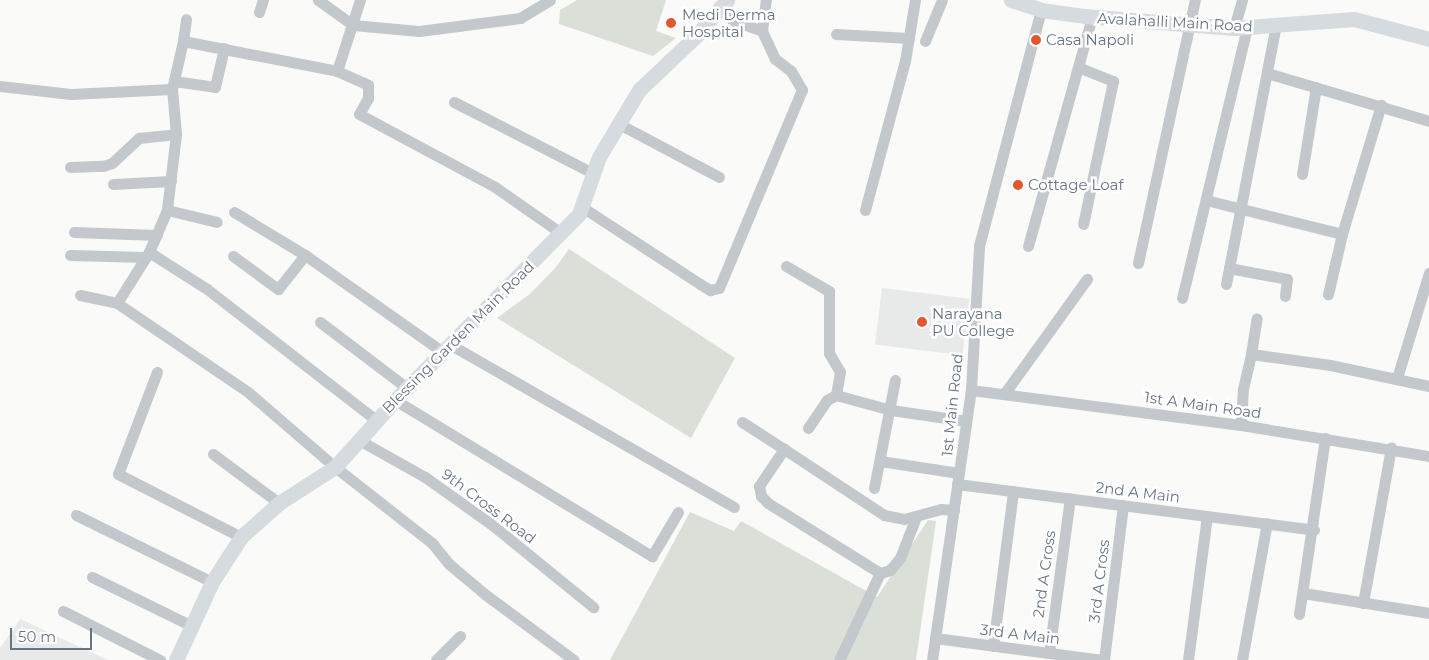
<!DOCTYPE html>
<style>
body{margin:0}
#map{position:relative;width:1429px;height:660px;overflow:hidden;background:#fafaf8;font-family:Montserrat,sans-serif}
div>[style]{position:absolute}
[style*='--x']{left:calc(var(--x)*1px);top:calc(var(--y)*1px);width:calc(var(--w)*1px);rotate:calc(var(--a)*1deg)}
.built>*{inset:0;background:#e8e9e9;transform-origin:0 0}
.green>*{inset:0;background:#dadfd7}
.minor>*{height:11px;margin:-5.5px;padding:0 5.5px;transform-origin:5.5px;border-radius:5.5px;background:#c3c8cc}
.secondary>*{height:15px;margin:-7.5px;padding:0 7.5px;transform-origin:7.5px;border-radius:7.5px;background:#d6dbdf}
.dots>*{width:14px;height:14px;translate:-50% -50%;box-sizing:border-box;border:2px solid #fff;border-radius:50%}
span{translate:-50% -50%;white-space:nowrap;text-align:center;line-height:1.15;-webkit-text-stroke:5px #fff;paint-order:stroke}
.poi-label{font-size:15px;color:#657683}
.left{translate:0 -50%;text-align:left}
.street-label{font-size:15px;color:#657683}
.scale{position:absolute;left:10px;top:628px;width:82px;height:22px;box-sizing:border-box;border:2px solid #657683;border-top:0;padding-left:6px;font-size:15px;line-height:18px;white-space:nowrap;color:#657683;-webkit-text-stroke:4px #fff;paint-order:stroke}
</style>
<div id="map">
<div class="built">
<div style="left:882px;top:288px;width:88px;height:57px;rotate:7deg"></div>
<div style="clip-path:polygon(20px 619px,108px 660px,0 660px,0 648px)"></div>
</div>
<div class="green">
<div style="clip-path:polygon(577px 0,666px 0,656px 31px,676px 38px,653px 56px,559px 24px,560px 10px)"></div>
<div style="clip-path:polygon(569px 249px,735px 358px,691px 438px,497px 318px,530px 294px,556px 267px)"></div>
<div style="clip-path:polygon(690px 512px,734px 531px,741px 521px,877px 597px,928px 520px,936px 521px,916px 660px,610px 660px)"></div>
</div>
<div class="minor">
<div style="--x:318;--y:0;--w:43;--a:35.5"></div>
<div style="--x:353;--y:25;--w:66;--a:5.2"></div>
<div style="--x:419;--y:31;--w:102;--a:-7.3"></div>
<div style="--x:520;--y:18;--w:35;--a:-31"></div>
<div style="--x:725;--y:3;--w:18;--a:68"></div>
<div style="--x:732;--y:20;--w:32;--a:20"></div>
<div style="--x:259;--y:12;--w:13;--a:-72"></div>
<div style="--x:1234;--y:28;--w:29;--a:-74"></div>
<div style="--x:836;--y:34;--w:73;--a:3.1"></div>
<div style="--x:183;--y:41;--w:22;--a:-82"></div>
<div style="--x:925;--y:41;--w:44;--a:-67.5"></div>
<div style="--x:1078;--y:67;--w:38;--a:22"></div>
<div style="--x:1113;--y:81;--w:146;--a:101.8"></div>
<div style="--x:337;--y:71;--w:75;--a:-72.1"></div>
<div style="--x:1267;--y:73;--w:169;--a:16.5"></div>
<div style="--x:174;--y:81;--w:41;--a:8.3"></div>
<div style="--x:215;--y:87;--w:40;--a:-77"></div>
<div style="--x:0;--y:86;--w:71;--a:6.4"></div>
<div style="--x:71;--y:94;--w:101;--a:-2.8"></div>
<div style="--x:172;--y:89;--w:45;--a:84.9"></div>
<div style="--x:176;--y:134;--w:77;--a:96.8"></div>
<div style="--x:167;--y:210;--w:46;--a:113.2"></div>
<div style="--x:149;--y:252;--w:60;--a:122.1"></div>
<div style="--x:172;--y:89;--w:49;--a:-77.1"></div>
<div style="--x:183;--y:41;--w:157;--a:11"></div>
<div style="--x:337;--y:71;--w:34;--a:24"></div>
<div style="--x:368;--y:85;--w:13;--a:90"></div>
<div style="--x:368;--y:98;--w:18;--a:119"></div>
<div style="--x:359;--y:114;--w:154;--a:28.2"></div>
<div style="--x:495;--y:187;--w:80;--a:34.9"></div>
<div style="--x:454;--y:102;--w:156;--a:27.1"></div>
<div style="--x:619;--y:124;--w:113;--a:27.9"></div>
<div style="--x:70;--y:167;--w:33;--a:-2"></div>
<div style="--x:103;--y:166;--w:9;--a:-18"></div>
<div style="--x:112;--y:163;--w:37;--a:-43"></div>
<div style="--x:139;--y:138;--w:37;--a:-6"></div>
<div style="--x:1302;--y:174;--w:88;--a:-80.9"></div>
<div style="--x:113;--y:184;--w:58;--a:-3"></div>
<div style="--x:1206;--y:200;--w:140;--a:14"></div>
<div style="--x:1342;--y:234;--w:62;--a:103.1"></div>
<div style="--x:582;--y:207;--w:141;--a:33.1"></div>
<div style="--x:700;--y:284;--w:12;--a:31"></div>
<div style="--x:710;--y:290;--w:9;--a:-13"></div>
<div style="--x:719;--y:288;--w:215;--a:-67.3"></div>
<div style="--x:802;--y:90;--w:22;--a:-120"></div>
<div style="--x:791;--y:71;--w:20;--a:-143"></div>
<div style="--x:775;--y:59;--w:31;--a:-115"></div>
<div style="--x:762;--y:31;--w:31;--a:-83"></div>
<div style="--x:167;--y:210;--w:51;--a:13.5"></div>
<div style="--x:865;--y:210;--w:154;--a:-75"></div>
<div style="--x:905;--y:61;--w:62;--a:-80.7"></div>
<div style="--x:234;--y:212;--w:83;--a:31.2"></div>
<div style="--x:305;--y:255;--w:169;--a:35.1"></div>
<div style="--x:74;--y:232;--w:83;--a:2.1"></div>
<div style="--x:1342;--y:234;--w:135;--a:-73.2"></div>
<div style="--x:1028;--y:246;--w:238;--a:-74.4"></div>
<div style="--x:149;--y:252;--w:69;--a:32.5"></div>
<div style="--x:207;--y:289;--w:215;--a:37.8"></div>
<div style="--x:70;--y:255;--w:75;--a:1.5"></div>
<div style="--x:233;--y:256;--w:56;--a:36.3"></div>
<div style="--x:278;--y:289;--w:43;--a:-51.5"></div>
<div style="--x:1138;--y:263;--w:269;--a:-77.8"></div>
<div style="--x:786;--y:266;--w:50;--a:30.2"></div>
<div style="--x:829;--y:291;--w:62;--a:90"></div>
<div style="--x:829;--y:353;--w:22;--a:60"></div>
<div style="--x:840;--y:372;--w:23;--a:100"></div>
<div style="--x:1229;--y:268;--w:59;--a:10.7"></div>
<div style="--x:1287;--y:279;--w:17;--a:97"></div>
<div style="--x:1226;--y:284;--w:264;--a:-79.1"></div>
<div style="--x:80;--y:295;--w:38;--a:12"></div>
<div style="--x:117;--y:303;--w:158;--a:34.2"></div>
<div style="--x:248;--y:392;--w:115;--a:40.8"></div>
<div style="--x:335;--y:467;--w:123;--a:38.1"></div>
<div style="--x:432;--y:543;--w:27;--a:51"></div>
<div style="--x:449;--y:564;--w:48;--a:40"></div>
<div style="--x:486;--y:595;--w:109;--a:36.5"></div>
<div style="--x:1182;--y:298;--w:278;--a:-76.5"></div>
<div style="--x:320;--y:322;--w:109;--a:37.2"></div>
<div style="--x:451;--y:345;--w:326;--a:29.8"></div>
<div style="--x:1251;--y:354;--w:36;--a:-81"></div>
<div style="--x:157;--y:372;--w:109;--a:110.9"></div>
<div style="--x:118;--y:474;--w:138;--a:27.1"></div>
<div style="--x:1397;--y:378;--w:110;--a:-73.1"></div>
<div style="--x:971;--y:390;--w:272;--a:7.4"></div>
<div style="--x:1241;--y:425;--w:191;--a:9.4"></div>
<div style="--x:1004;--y:394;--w:142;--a:-54.2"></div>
<div style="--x:395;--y:400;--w:301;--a:31.3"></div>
<div style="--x:652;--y:556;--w:51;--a:-59.4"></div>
<div style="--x:742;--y:422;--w:50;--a:32.7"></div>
<div style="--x:1241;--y:425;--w:36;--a:-87"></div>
<div style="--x:1243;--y:389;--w:36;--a:-77"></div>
<div style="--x:1251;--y:354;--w:80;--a:7.9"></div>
<div style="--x:1330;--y:365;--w:101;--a:12"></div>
<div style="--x:808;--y:428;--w:34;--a:-56"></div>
<div style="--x:827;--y:400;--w:10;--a:-29"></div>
<div style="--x:836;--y:395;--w:57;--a:15.3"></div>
<div style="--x:891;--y:410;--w:76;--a:8.3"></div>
<div style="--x:359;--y:440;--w:76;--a:29.3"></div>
<div style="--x:425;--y:477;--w:81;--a:35.5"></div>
<div style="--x:491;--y:524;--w:132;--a:39.1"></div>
<div style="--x:213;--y:454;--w:82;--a:36.6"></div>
<div style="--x:880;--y:461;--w:80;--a:8.6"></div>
<div style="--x:957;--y:484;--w:360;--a:7.3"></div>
<div style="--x:874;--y:488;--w:110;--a:-79"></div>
<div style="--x:76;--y:515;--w:152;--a:26.2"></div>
<div style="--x:916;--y:517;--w:44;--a:111.3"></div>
<div style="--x:900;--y:558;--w:16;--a:130"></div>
<div style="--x:890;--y:570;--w:10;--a:163"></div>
<div style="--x:880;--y:573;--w:132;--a:-148"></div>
<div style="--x:768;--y:503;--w:10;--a:-135"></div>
<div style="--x:761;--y:496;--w:10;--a:-101"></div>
<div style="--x:759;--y:486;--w:45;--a:-56"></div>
<div style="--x:784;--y:449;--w:120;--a:33.4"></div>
<div style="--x:884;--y:515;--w:20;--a:11"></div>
<div style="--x:904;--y:519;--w:38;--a:-15"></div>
<div style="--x:941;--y:509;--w:13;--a:4"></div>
<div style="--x:92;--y:577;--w:111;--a:26.1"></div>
<div style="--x:1303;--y:593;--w:128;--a:9"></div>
<div style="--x:1363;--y:603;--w:158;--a:-79.8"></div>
<div style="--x:63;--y:611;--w:109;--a:26.8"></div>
<div style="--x:1299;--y:614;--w:178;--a:-81.6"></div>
<div style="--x:935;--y:638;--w:167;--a:7.5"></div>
<div style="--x:993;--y:646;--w:156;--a:-82.6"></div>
<div style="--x:1049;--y:653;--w:156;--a:-82.3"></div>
<div style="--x:436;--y:660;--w:34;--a:-45"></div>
<div style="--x:839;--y:660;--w:96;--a:-64.8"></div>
<div style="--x:932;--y:660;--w:273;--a:-81.8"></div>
<div style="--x:971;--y:390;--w:144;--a:-86.8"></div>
<div style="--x:979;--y:246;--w:244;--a:-75.3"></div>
<div style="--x:1104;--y:660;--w:156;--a:-83"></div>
<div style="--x:1188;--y:660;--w:145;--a:-82.5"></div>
<div style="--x:1242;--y:660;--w:139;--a:-79.7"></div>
</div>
<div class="secondary">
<div style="--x:1011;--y:0;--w:32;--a:18"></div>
<div style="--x:1041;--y:10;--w:43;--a:7.9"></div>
<div style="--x:1084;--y:16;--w:150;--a:4.6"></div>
<div style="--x:1234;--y:28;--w:120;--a:-4.3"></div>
<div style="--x:1354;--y:19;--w:78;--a:14.9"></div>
<div style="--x:176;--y:660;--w:86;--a:-65.2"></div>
<div style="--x:212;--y:582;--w:54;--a:-57.2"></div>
<div style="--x:241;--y:537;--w:51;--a:-41.8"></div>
<div style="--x:279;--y:503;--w:67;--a:-32.7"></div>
<div style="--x:335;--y:467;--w:90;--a:-48.2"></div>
<div style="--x:395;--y:400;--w:262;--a:-45.3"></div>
<div style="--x:579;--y:214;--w:60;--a:-70.7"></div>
<div style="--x:599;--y:157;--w:78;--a:-59.2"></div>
<div style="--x:639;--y:90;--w:79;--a:-43.5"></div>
<div style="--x:696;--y:36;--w:48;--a:-49.3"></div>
</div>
<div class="dots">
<div style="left:671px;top:23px;background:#e4572e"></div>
<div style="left:1036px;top:40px;background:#e4572e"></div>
<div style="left:1018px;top:185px;background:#e4572e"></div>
<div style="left:922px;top:322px;background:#e4572e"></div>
</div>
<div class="poi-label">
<span class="left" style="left:682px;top:23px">Medi Derma<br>Hospital</span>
<span class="left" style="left:1046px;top:40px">Casa Napoli</span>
<span class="left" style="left:1028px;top:185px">Cottage Loaf</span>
<span class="left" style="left:932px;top:322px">Narayana<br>PU College</span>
</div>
<div class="street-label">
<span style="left:1175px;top:22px;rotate:3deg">Avalahalli Main Road</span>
<span style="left:458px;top:337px;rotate:-45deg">Blessing Garden Main Road</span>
<span style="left:952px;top:405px;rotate:-84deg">1st Main Road</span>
<span style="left:1203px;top:405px;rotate:8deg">1st A Main Road</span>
<span style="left:1138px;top:492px;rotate:7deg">2nd A Main</span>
<span style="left:489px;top:506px;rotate:37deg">9th Cross Road</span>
<span style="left:1044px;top:574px;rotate:-82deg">2nd A Cross</span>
<span style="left:1099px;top:581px;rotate:-83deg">3rd A Cross</span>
<span style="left:1020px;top:634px;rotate:7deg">3rd A Main</span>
</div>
<div class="scale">50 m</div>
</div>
